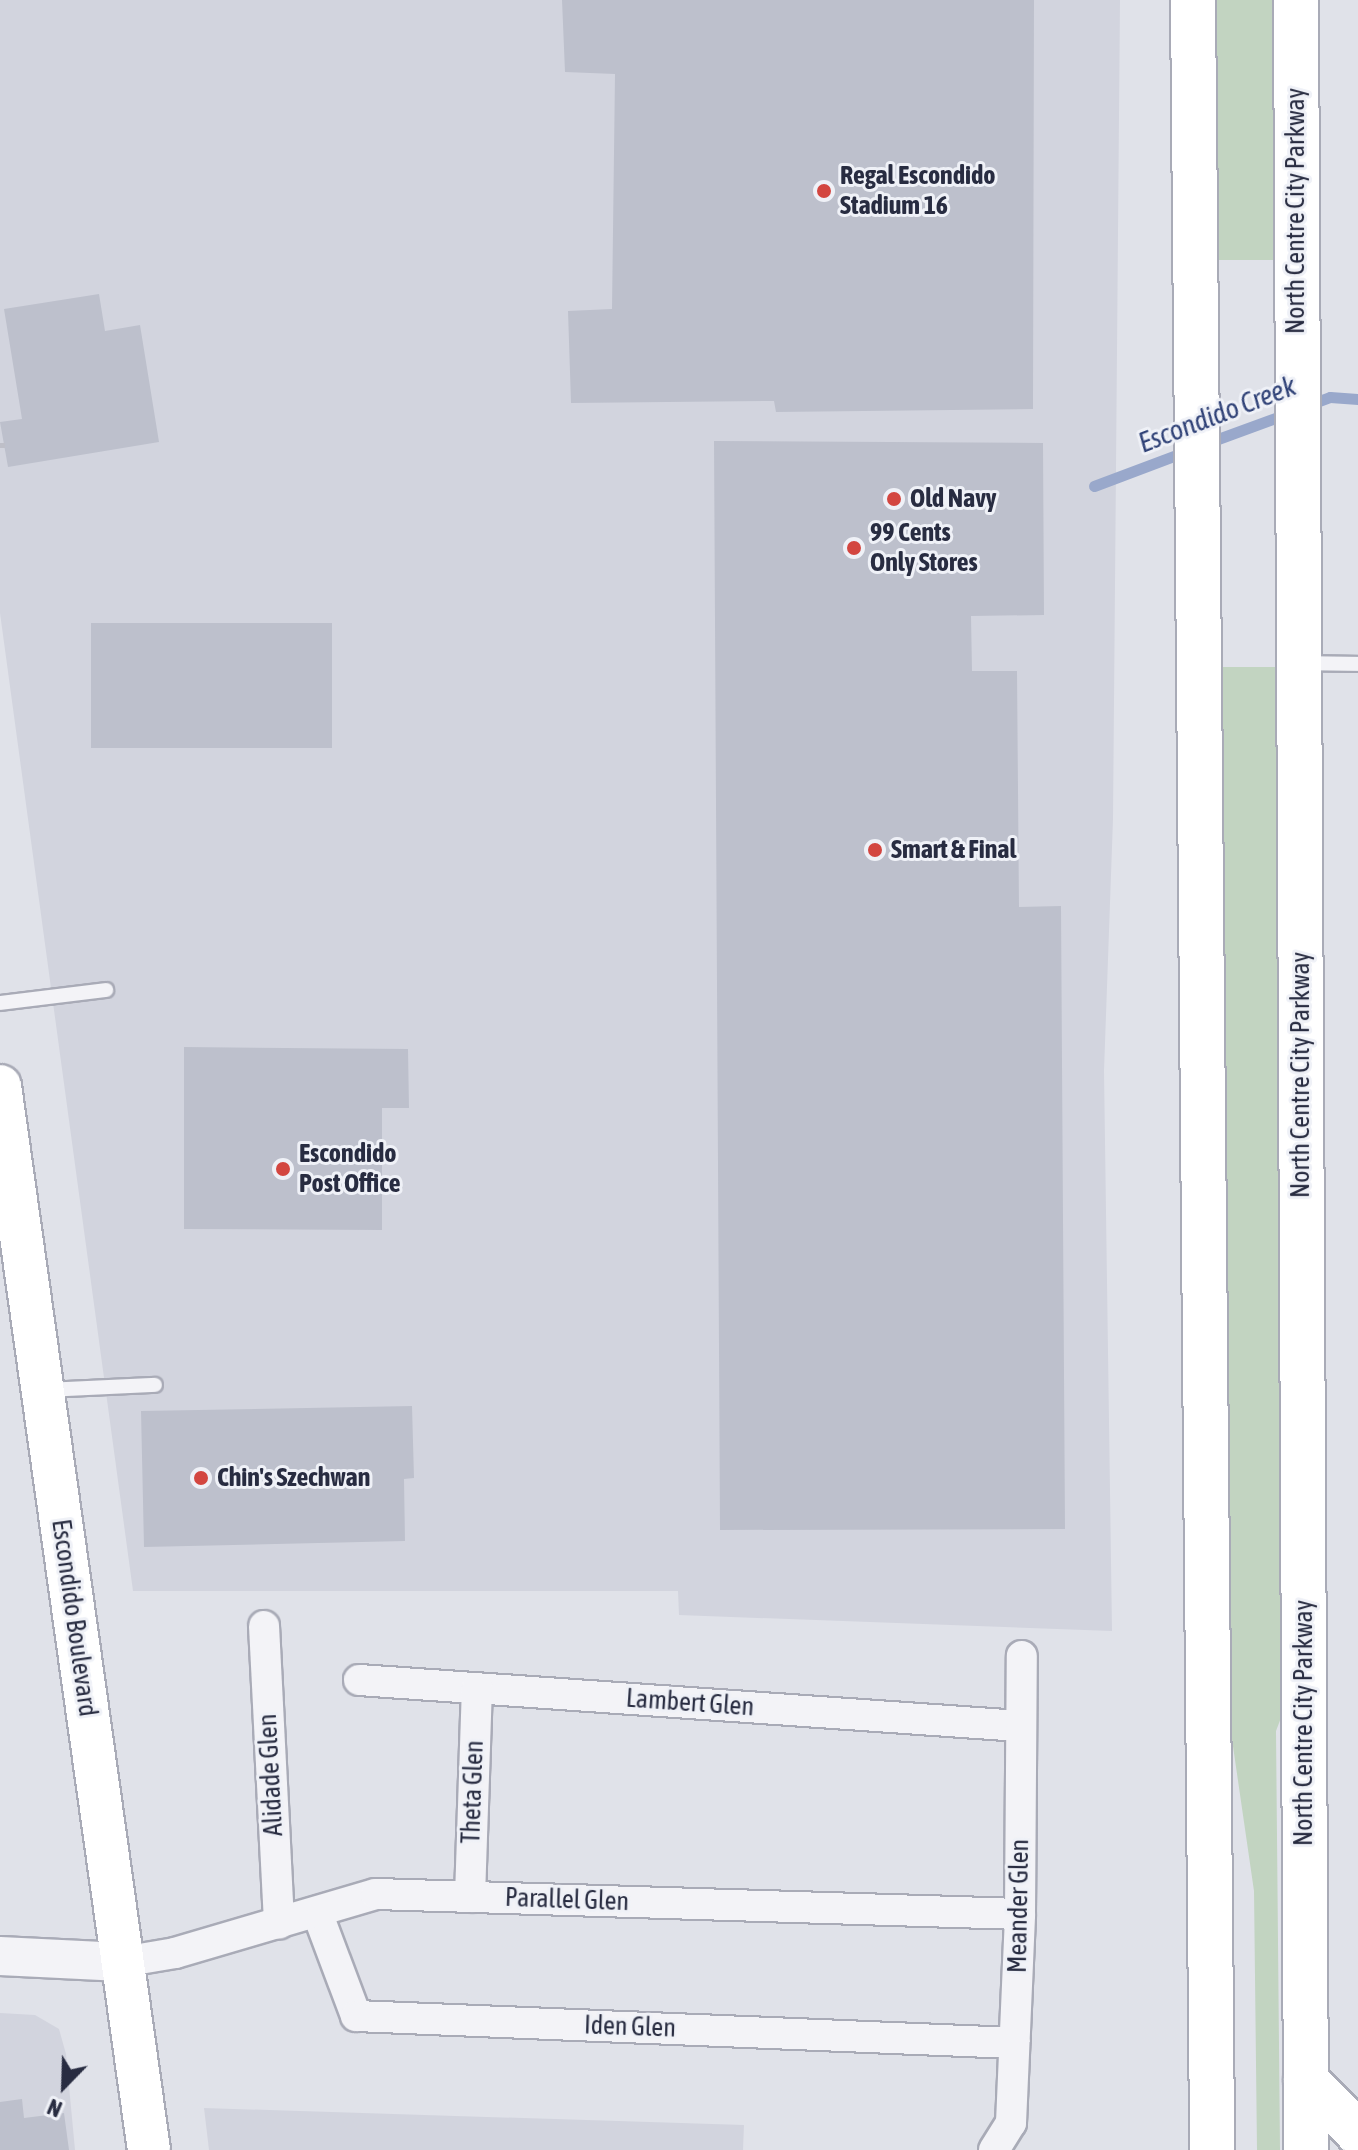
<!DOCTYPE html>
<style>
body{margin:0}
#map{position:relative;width:1358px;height:2150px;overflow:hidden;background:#e0e2e9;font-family:"Asap Condensed",sans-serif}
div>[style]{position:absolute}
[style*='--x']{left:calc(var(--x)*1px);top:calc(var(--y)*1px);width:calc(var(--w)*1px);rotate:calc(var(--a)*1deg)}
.built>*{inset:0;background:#d2d4de}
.green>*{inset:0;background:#c2d4c1;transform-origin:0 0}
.stream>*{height:11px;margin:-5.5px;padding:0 5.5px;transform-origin:5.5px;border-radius:5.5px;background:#99a8cb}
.building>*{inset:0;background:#bdc0cc;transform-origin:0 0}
.path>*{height:5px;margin-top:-2.5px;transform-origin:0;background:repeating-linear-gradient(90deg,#bebfc8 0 6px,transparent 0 12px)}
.roads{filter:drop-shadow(2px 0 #a9abb7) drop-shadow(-2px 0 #a9abb7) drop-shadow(0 2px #a9abb7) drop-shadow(0 -2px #a9abb7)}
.service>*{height:14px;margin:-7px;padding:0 7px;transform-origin:7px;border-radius:7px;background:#f3f3f7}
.minor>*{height:30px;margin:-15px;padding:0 15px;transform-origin:15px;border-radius:15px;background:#f3f3f7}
.tertiary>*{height:38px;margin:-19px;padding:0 19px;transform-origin:19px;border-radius:19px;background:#f3f3f7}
.secondary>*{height:42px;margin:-21px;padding:0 21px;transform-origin:21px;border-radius:21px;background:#fff}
.trunk>*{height:44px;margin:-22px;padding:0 22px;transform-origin:22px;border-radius:22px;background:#fff}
.dots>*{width:22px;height:22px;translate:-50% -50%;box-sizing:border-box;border:4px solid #eff1f7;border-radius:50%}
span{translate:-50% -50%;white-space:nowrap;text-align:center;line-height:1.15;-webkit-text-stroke:6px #eff1f7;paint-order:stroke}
.poi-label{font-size:26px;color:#282c41;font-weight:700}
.left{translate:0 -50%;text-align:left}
.street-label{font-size:26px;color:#282c41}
.water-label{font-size:28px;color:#304277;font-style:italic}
.north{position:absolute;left:24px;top:2046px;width:80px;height:80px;-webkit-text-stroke:6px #eff1f7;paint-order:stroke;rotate:203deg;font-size:22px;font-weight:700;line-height:32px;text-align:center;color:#282c41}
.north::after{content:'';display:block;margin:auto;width:28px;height:36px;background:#282c41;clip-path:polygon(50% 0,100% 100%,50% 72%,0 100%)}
</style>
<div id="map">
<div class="built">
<div style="clip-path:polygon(0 0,1120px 0,1113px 819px,1104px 1071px,1112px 1631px,679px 1615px,678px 1591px,133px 1591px,0 613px)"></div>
<div style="clip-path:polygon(0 2013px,35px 2015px,59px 2029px,66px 2054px,75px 2150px,0 2150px)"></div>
<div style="clip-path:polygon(204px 2108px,744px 2125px,743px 2150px,209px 2150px)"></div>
</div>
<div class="green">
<div style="left:1216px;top:0;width:58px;height:260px"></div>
<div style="clip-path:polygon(1218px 667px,1276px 667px,1285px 1707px,1276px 1731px,1280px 2150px,1257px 2150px,1254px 1891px,1226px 1698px)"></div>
</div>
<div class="stream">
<div style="--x:1308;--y:405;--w:23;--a:-20"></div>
<div style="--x:1330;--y:397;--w:28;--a:4"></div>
<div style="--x:1207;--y:443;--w:87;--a:-20.1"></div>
<div style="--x:1094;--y:486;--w:99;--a:-20.6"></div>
</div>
<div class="building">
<div style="clip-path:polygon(562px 0,1034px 0,1033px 409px,776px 412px,774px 401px,571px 403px,568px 311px,612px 309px,615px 74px,565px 72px)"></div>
<div style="clip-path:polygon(99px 294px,105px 331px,140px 325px,159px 442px,8px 467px,0 422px,22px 419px,4px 309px)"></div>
<div style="clip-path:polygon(714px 441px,1043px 443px,1044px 615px,971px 616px,972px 671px,1017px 671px,1019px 907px,1061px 906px,1065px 1529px,720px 1530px)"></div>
<div style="left:332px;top:623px;width:125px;height:241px;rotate:90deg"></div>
<div style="clip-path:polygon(184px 1047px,408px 1049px,409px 1108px,382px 1108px,382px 1230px,184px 1229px)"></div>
<div style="clip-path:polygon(412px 1406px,414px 1478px,404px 1479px,405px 1541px,144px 1547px,141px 1411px)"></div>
<div style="clip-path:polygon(22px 2099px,24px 2118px,64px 2113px,69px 2150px,0 2150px,0 2102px)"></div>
</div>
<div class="path">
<div style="--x:0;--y:445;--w:5;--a:0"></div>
</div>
<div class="roads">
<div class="service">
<div style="--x:1302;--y:663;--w:56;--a:1"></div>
<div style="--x:0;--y:1003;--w:107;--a:-7"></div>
<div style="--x:47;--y:1390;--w:108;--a:-2.7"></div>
</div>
<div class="minor">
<div style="--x:264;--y:1626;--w:298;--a:87.1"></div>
<div style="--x:359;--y:1680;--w:663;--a:3.98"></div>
<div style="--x:470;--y:1897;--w:209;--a:-88.1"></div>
<div style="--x:317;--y:1912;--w:111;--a:69.4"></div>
<div style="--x:356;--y:2016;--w:659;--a:2.35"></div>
<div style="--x:122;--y:1962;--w:54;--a:-9.6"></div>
<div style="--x:175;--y:1953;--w:209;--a:-16.4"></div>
<div style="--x:376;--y:1894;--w:644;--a:1.78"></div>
<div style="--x:994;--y:2150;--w:32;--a:-58"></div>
<div style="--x:1011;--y:2123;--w:209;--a:-87.5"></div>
<div style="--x:1020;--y:1914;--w:258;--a:-89.6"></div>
</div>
<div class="tertiary">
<div style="--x:0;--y:1956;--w:122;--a:2.8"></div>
</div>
<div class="secondary">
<div style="--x:0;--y:1086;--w:1074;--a:82.03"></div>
</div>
<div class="trunk">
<div style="--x:1193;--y:0;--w:2150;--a:89.49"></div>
<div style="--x:1296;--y:0;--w:2150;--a:89.73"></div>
<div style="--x:1306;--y:2080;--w:74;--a:45.5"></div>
</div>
</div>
<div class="dots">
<div style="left:824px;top:191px;background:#d34640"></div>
<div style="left:894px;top:499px;background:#d34640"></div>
<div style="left:854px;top:548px;background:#d34640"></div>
<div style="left:875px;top:850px;background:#d34640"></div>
<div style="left:283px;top:1169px;background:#d34640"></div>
<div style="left:201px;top:1478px;background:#d34640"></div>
</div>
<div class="poi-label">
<span class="left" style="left:840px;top:191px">Regal Escondido<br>Stadium 16</span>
<span class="left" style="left:910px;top:499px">Old Navy</span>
<span class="left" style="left:870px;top:548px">99 Cents<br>Only Stores</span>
<span class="left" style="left:891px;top:850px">Smart &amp; Final</span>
<span class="left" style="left:299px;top:1169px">Escondido<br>Post Office</span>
<span class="left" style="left:217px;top:1478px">Chin's Szechwan</span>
</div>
<div class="street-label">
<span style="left:1296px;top:211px;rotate:-90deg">North Centre City Parkway</span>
<span style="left:1301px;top:1075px;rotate:-90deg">North Centre City Parkway</span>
<span style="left:74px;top:1618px;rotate:82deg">Escondido Boulevard</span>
<span style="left:690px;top:1703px;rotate:4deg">Lambert Glen</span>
<span style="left:1304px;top:1723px;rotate:-90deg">North Centre City Parkway</span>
<span style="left:271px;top:1775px;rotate:-93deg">Alidade Glen</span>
<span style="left:473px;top:1792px;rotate:-88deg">Theta Glen</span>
<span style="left:567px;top:1900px;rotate:2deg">Parallel Glen</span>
<span style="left:1019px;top:1906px;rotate:-89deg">Meander Glen</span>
<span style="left:630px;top:2027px;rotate:2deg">Iden Glen</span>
</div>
<div class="water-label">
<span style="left:1217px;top:414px;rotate:-21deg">Escondido Creek</span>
</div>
<div class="north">N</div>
</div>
